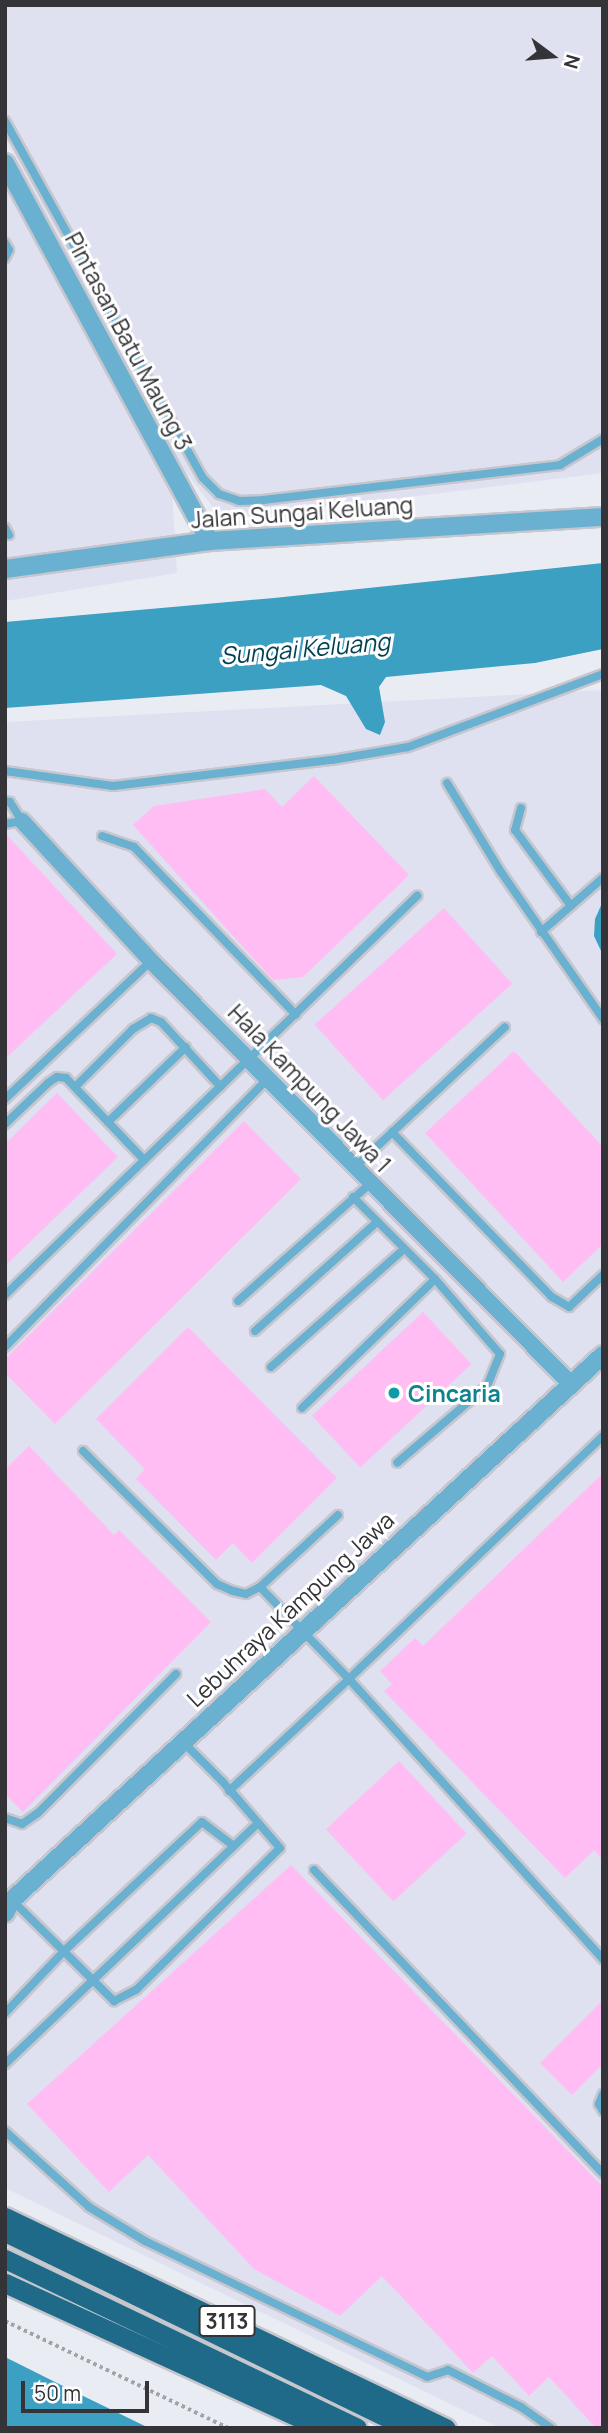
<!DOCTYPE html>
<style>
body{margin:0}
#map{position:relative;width:608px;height:2433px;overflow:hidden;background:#eaecf4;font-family:Manrope,sans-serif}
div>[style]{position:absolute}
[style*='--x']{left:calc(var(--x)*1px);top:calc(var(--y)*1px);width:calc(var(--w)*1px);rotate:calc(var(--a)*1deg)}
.built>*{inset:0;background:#dfe1f1}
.water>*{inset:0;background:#3ca0c2}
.building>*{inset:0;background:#ffbdf4;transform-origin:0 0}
.path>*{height:3.5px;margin-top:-1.75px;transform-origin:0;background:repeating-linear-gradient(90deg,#a1a3a9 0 3.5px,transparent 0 7px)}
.roads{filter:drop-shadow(2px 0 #c6c7ce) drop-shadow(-2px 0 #c6c7ce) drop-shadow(0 2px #c6c7ce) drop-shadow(0 -2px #c6c7ce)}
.service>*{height:8px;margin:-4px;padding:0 4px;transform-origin:4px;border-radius:4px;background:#6ab0d1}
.minor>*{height:16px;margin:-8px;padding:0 8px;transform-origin:8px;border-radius:8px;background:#6ab0d1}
.tertiary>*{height:18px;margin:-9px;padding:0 9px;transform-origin:9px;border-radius:9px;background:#6ab0d1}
.trunk>*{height:19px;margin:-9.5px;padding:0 9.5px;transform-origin:9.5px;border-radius:9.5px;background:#1e6a88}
.dots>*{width:19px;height:19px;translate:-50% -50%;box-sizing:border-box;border:4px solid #fff;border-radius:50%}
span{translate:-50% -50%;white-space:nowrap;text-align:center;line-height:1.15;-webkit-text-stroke:6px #fff;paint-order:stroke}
.shield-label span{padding:2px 5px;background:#fff;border:2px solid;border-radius:5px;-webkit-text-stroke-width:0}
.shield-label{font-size:21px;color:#343438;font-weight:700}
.street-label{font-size:23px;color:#343438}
.culture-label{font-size:23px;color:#0d838f;font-weight:700}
.left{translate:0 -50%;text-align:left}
.water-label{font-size:24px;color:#013f51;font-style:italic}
.frame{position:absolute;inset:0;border:7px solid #343438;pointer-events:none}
.north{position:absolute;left:517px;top:21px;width:70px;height:70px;-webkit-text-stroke:5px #fff;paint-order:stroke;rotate:106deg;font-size:19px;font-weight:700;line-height:28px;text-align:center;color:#343438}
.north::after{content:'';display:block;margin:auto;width:24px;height:32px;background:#343438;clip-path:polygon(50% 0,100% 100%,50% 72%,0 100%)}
.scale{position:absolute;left:21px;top:2381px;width:128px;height:32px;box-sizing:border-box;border:4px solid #343438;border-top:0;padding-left:9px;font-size:21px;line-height:24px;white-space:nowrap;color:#343438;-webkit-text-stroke:5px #fff;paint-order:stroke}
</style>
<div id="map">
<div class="built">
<div style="clip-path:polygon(5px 5px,603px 5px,603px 473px,223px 520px,170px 452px,5px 138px)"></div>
<div style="clip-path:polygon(5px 173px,172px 492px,177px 573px,5px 601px)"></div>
<div style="clip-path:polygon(603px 690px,603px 2428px,500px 2428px,5px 2188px,5px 722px)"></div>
</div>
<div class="water">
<div style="clip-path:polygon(603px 563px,603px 649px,535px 663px,386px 677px,379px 687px,385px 722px,380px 735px,366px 729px,346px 696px,321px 685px,5px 708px,5px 622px,274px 598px)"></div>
<div style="clip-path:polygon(603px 901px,603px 955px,594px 936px,595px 919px)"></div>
<div style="clip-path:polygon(5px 2357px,73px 2391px,149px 2428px,5px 2428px)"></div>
</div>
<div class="building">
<div style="clip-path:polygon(314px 776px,409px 875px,303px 977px,273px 980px,133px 825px,154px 806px,265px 789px,282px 807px)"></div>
<div style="clip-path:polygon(5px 833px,117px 954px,5px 1059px)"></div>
<div style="left:444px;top:908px;width:102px;height:174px;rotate:48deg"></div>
<div style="clip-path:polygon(514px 1051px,603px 1147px,603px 1244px,563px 1282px,425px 1133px)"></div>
<div style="clip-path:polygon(57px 1093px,118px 1157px,5px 1266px,5px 1144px)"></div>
<div style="clip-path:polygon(244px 1121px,301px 1179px,55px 1424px,5px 1373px,5px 1359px)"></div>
<div style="left:423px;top:1312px;width:71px;height:152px;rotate:47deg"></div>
<div style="clip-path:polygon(188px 1327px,337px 1478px,252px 1563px,233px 1543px,216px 1560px,136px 1479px,145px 1469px,96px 1419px)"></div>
<div style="clip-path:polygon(29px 1446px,114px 1535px,119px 1530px,211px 1622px,23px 1812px,5px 1794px,5px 1469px)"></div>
<div style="clip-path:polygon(603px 1473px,603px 1860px,594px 1850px,565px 1878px,384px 1691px,392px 1684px,380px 1671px,415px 1638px,423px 1646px)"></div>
<div style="left:399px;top:1761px;width:99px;height:100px;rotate:47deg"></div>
<div style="clip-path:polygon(291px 1865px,603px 2187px,603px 2428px,596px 2428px,549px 2377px,529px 2396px,492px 2356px,473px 2373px,382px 2276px,340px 2316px,254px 2269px,148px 2155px,109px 2192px,27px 2104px)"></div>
<div style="clip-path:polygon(603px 2000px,603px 2064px,572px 2095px,540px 2063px)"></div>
</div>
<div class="path">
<div style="--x:5;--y:2321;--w:247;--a:25.6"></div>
</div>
<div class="roads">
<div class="service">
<div style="--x:5;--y:121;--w:408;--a:61"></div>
<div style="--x:203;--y:478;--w:23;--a:45"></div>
<div style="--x:219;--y:494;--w:21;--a:19"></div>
<div style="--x:239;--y:501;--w:24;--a:-2"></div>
<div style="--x:263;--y:500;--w:299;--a:-6.7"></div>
<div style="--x:560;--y:465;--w:50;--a:-31.2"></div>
<div style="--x:5;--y:243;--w:8;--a:60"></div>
<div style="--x:9;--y:250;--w:9;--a:117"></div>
<div style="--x:5;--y:528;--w:8;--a:60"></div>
<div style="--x:5;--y:771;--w:109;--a:7.9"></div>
<div style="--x:113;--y:786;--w:221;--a:-6.8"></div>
<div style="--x:332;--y:760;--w:77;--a:-9.7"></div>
<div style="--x:408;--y:747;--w:208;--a:-20.5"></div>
<div style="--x:447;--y:783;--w:104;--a:58.8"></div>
<div style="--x:501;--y:872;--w:179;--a:55.2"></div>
<div style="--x:5;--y:801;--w:5;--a:11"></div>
<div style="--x:10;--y:802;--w:22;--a:58"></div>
<div style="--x:22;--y:821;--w:17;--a:170"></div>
<div style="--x:521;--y:808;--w:23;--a:105"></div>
<div style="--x:515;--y:830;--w:94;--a:53.6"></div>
<div style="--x:102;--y:836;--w:34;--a:19"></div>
<div style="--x:134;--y:847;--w:233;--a:46"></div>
<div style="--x:541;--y:932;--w:82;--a:-41.1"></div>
<div style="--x:75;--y:1087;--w:82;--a:-45"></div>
<div style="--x:133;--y:1029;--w:21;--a:-31"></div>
<div style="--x:151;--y:1018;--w:11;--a:22"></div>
<div style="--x:161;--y:1022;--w:88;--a:47.3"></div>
<div style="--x:5;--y:1099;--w:201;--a:-43.4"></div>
<div style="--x:108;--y:1122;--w:108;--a:-43.9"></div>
<div style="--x:5;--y:1124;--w:59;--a:-43.6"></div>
<div style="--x:48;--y:1083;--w:11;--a:-34"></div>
<div style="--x:57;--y:1077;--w:9;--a:6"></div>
<div style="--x:66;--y:1078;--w:113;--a:46.4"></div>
<div style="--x:392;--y:1132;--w:230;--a:45.9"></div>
<div style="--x:552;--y:1297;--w:20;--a:30"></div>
<div style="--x:569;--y:1307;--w:47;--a:-43.3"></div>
<div style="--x:355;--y:1167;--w:205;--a:-43"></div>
<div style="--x:353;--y:1197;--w:116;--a:45"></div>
<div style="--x:435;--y:1279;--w:99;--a:49.1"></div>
<div style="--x:500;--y:1354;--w:35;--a:112"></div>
<div style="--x:487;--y:1386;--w:118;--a:139.5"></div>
<div style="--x:5;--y:1295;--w:574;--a:-44.08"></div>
<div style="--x:238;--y:1301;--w:178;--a:-41.6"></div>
<div style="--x:255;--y:1331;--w:164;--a:-41.8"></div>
<div style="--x:5;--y:1347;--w:378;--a:-45.6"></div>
<div style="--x:271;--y:1367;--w:176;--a:-41.6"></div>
<div style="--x:302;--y:1408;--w:185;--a:-44.1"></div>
<div style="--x:603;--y:1436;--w:352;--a:136.3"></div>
<div style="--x:349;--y:1679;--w:378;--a:47.8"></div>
<div style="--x:83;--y:1451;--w:189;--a:44.8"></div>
<div style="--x:217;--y:1584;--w:17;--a:24"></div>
<div style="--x:233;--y:1591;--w:13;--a:13"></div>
<div style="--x:246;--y:1594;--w:16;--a:-27"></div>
<div style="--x:260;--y:1587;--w:106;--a:-42.7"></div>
<div style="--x:229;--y:1791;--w:164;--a:-43"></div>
<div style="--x:349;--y:1679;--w:128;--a:-134.1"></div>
<div style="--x:5;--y:1818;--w:18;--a:19"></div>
<div style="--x:22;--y:1824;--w:19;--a:-35"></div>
<div style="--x:38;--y:1813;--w:196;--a:-45.2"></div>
<div style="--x:314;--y:1870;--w:419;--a:46.4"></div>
<div style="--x:12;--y:1900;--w:144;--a:44.7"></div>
<div style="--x:114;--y:2001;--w:25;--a:-27"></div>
<div style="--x:136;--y:1990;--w:202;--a:-44.6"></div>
<div style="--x:280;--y:1848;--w:89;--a:-130.9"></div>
<div style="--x:222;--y:1781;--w:55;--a:-135"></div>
<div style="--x:5;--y:2013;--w:84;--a:-46.4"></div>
<div style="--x:63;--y:1952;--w:190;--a:-43.1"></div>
<div style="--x:202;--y:1822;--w:40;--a:37"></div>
<div style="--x:5;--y:2064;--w:349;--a:-43.6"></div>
<div style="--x:603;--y:2094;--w:11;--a:112"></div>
<div style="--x:599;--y:2104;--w:8;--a:60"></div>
<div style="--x:5;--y:2131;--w:113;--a:42.1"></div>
<div style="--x:89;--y:2207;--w:66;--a:31.3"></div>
<div style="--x:145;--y:2241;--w:313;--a:25.7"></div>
<div style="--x:427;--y:2377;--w:22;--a:-18"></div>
<div style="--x:448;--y:2370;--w:82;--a:26.9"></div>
<div style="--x:521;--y:2407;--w:37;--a:35"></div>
</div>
<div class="minor">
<div style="--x:22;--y:821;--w:190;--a:47.3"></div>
<div style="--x:151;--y:961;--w:595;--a:45.2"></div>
</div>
<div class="tertiary">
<div style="--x:5;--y:163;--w:430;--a:61.6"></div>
<div style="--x:5;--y:569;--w:206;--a:-7.8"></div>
<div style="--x:209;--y:541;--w:395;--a:-3.5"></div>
<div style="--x:5;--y:1913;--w:15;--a:-62"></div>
<div style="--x:12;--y:1900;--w:804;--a:-42.68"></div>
</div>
<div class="trunk">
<div style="--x:5;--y:2217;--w:489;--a:25.6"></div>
<div style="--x:5;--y:2232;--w:449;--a:25.9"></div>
<div style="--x:5;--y:2259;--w:390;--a:25.6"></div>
<div style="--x:5;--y:2283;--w:348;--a:24.6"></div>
</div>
</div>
<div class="dots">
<div style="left:394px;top:1393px;background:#0f9aa8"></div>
</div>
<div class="shield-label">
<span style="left:227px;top:2321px">3113</span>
</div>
<div class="street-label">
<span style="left:129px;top:341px;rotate:62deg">Pintasan Batu Maung 3</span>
<span style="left:302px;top:512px;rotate:-4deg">Jalan Sungai Keluang</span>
<span style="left:310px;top:1088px;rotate:46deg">Hala Kampung Jawa 1</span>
<span style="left:290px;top:1609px;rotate:-43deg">Lebuhraya Kampung Jawa</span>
</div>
<div class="culture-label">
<span class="left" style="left:408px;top:1393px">Cincaria</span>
</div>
<div class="water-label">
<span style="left:305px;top:648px;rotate:-5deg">Sungai Keluang</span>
</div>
<div class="frame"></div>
<div class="north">N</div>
<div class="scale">50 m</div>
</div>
